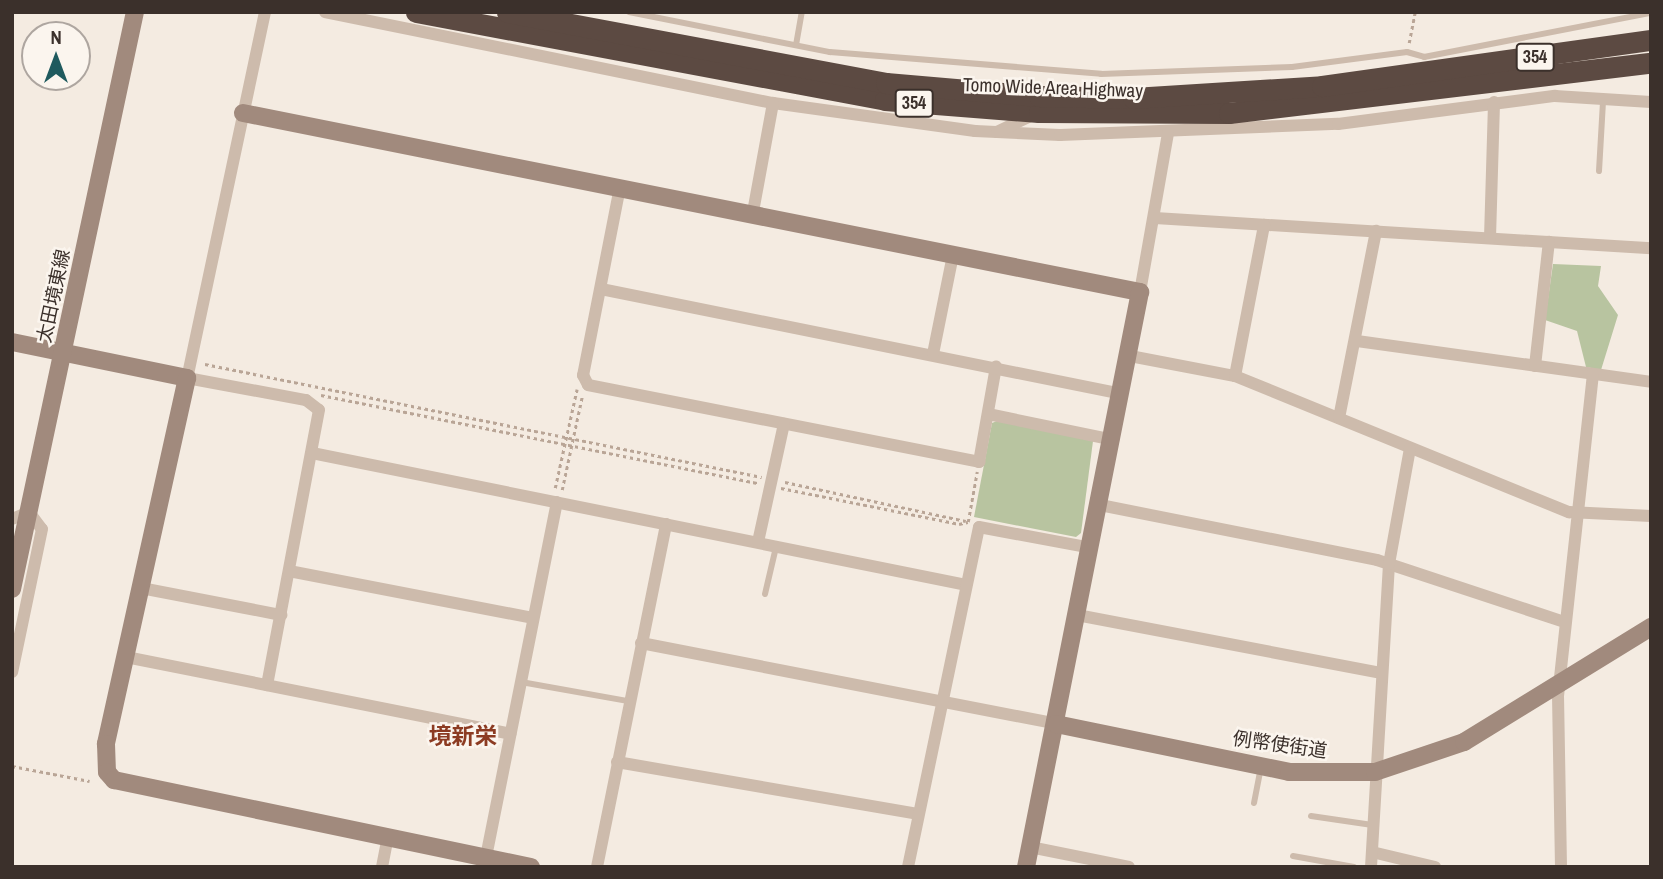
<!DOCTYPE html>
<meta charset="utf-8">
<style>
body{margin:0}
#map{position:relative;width:1663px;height:879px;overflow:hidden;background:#f4ebe1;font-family:"Archivo Narrow","Noto Sans JP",sans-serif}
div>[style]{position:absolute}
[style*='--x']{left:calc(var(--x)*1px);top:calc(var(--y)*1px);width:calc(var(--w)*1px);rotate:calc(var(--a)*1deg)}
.green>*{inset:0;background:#b8c4a0}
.path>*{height:2.5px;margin-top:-1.25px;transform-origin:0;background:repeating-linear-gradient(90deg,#b9a596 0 3.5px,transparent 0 7px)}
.lane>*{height:6px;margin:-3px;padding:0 3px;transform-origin:3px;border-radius:3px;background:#cdbbac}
.street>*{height:12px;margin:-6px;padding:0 6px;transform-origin:6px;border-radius:6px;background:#cdbbac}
.secondary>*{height:18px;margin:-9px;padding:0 9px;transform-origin:9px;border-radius:9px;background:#a18a7d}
.highway>*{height:21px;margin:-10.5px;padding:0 10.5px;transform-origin:10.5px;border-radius:10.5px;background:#5c4a42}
span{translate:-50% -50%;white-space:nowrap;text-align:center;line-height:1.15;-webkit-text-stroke:5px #fbf5ee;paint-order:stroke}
.shield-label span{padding:2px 5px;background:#fbf5ee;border:2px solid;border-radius:5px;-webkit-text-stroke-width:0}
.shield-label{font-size:18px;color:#3b302b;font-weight:700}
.street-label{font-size:19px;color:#3b302b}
.quarter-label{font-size:23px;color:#8c3b22;font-weight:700}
.frame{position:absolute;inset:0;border:14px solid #3b302b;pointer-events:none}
.north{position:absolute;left:21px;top:21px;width:70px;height:70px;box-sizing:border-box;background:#fbf5ee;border:2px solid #aea6a0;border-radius:50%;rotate:0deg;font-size:19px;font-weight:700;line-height:28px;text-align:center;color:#3b302b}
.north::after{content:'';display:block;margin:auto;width:24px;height:32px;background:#1f5a5e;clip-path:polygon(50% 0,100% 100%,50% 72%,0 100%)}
</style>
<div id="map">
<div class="green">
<div style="clip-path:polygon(1553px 264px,1601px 266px,1598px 286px,1618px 315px,1601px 370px,1586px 367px,1577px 331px,1545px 320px)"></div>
<div style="clip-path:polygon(997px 421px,1093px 441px,1081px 533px,1076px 537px,974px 517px,992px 423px)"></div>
</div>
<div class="path">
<div style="--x:1409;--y:43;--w:32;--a:-79"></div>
<div style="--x:205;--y:364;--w:568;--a:11.47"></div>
<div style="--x:321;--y:395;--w:445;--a:11.4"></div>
<div style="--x:785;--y:482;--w:185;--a:12.2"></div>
<div style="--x:555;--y:488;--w:101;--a:-77.5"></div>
<div style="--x:781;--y:488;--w:182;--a:11.4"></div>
<div style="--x:959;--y:524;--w:9;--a:-13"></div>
<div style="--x:968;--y:522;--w:51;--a:-79.8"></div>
<div style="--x:562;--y:490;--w:95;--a:-77.9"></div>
<div style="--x:12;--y:766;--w:79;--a:10.9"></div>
</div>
<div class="lane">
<div style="--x:629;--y:12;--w:205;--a:11.3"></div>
<div style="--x:830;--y:52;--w:272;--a:4.6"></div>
<div style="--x:1101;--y:74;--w:191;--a:-2.1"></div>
<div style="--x:1292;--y:67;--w:116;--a:-7.4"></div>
<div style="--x:1407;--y:52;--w:18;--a:16"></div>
<div style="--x:1424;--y:57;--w:231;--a:-11"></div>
<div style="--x:796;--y:45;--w:34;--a:-80"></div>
<div style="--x:1599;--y:171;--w:70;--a:-86.7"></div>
<div style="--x:765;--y:594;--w:48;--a:-76.8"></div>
<div style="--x:521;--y:682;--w:109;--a:10.1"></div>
<div style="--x:1254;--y:803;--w:36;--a:-79"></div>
<div style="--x:1311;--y:816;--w:62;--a:8.4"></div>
<div style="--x:1293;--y:856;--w:62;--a:10.2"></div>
</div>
<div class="street">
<div style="--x:265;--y:12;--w:374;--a:102"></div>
<div style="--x:187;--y:378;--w:121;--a:10.5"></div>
<div style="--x:306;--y:400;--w:16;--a:38"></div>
<div style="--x:319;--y:410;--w:280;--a:100.7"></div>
<div style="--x:325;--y:12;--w:457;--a:11.5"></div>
<div style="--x:773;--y:103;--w:204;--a:7.9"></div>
<div style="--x:975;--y:131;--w:85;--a:2.7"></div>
<div style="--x:1060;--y:135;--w:278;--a:-2.3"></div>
<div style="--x:1338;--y:124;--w:219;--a:-7.4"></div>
<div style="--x:1555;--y:96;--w:96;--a:3.6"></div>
<div style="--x:997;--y:132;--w:47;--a:-25.5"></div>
<div style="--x:620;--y:187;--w:192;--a:101.1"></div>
<div style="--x:583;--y:375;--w:11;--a:63"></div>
<div style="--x:588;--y:385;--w:399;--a:11.1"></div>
<div style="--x:979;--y:462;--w:97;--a:-79.9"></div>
<div style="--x:753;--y:212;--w:111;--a:-79.6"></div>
<div style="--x:1155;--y:218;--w:497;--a:3.5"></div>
<div style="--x:1490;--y:238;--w:136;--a:-88.3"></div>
<div style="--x:601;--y:289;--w:531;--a:11.39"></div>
<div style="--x:1140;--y:292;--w:161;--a:-80"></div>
<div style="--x:1357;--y:341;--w:297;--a:7.9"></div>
<div style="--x:933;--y:354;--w:101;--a:-78.6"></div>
<div style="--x:1130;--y:356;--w:107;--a:10.8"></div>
<div style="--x:1235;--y:376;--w:361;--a:22.2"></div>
<div style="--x:1569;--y:512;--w:82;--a:2.8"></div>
<div style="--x:1535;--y:366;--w:125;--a:-83.6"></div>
<div style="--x:1235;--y:376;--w:154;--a:-79.1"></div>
<div style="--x:988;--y:414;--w:128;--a:11.7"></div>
<div style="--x:1339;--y:418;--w:191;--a:-78.8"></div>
<div style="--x:312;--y:453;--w:667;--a:11.41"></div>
<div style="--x:1100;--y:505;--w:282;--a:11.2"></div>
<div style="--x:1377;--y:560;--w:197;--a:18.3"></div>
<div style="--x:12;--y:519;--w:18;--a:-22"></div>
<div style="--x:29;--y:512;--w:21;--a:53"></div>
<div style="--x:42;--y:529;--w:146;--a:101.8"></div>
<div style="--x:758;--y:542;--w:121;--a:-77.6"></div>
<div style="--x:289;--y:571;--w:248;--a:10.9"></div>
<div style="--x:141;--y:588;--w:143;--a:10.9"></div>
<div style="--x:1077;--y:615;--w:309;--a:10.8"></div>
<div style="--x:641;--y:643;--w:423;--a:11"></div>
<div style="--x:126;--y:657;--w:392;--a:11.3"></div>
<div style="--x:617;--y:762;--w:305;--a:9.8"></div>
<div style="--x:1030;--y:847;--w:101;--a:11.4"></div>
<div style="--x:1372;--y:852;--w:65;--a:13.4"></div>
<div style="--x:486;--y:857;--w:362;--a:-78.7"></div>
<div style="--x:382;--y:867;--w:31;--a:-79"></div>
<div style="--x:597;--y:867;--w:350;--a:-78.6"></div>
<div style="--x:908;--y:867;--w:347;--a:-78.2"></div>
<div style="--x:979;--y:527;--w:114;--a:10.6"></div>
<div style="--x:1371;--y:867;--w:304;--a:-86.6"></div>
<div style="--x:1389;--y:564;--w:117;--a:-79.7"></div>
<div style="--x:1561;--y:867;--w:171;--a:-91"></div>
<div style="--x:1558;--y:696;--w:324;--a:-83.8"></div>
</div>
<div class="secondary">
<div style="--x:243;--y:113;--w:915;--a:11.29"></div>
<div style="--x:1140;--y:292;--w:586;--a:101.21"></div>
<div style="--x:12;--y:342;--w:179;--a:11.6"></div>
<div style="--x:187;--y:378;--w:375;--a:102.5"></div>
<div style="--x:106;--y:744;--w:28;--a:88"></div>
<div style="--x:107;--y:772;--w:11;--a:49"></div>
<div style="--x:114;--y:780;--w:426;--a:11.8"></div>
<div style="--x:12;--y:589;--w:590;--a:-77.97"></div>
<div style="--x:1056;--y:724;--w:238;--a:11.6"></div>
<div style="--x:1289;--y:772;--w:86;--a:0"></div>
<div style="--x:1375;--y:772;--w:94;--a:-18.6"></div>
<div style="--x:1464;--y:742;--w:220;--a:-31.6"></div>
</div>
<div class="highway">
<div style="--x:416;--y:12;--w:477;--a:10.6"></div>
<div style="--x:885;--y:100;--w:154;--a:4.5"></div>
<div style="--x:1039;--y:112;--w:190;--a:0.3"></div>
<div style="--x:1229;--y:113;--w:425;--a:-6.8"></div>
<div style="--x:507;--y:12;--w:386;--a:10.6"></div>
<div style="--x:886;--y:83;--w:154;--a:4.9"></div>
<div style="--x:1039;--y:96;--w:94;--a:1.2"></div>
<div style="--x:1133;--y:98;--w:189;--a:-3.6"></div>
<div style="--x:1322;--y:86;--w:332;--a:-8"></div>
</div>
<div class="shield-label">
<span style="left:1535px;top:57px">354</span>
<span style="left:914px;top:103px">354</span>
</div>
<div class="street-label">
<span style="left:1053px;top:88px;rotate:2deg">Tomo Wide Area Highway</span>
<span style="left:54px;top:296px;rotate:-78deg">太田境東線</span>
<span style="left:1280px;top:745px;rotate:8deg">例幣使街道</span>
</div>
<div class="quarter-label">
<span style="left:463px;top:736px">境新栄</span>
</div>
<div class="frame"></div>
<div class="north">N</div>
</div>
